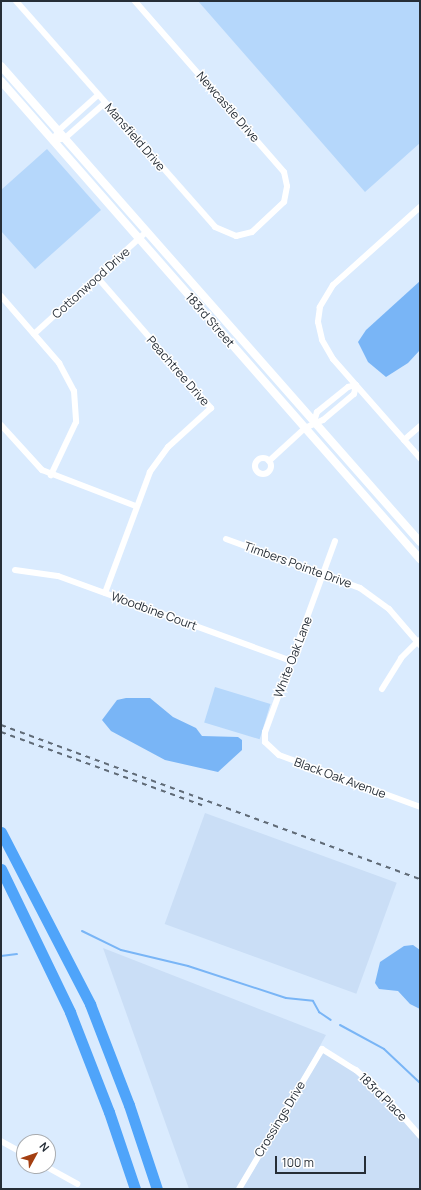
<!DOCTYPE html>
<style>
body{margin:0}
#map{position:relative;width:421px;height:1190px;overflow:hidden;background:#daebfe;font-family:Manrope,sans-serif}
div>[style]{position:absolute}
[style*='--x']{left:calc(var(--x)*1px);top:calc(var(--y)*1px);width:calc(var(--w)*1px);rotate:calc(var(--a)*1deg)}
.built>*{inset:0;background:#cadef6;transform-origin:0 0}
.green>*{inset:0;background:#b5d7fb;transform-origin:0 0}
.water>*{inset:0;background:#79b5f6}
.stream>*{height:2px;margin:-1px;padding:0 1px;transform-origin:1px;border-radius:1px;background:#79b5f6}
.minor>*{height:6px;margin:-3px;padding:0 3px;transform-origin:3px;border-radius:3px;background:#fff}
.minor>.ring{margin:-3px;padding:0;box-sizing:content-box;background:none;border:6px solid #fff;border-radius:50%}
.tertiary>*{height:8px;margin:-4px;padding:0 4px;transform-origin:4px;border-radius:4px;background:#fff}
.motorway>*{height:11px;margin:-5.5px;padding:0 5.5px;transform-origin:5.5px;border-radius:5.5px;background:#4fa4fa}
.rail>*{height:2px;margin-top:-1px;transform-origin:0;background:repeating-linear-gradient(90deg,#606b77 0 5px,transparent 0 10px)}
span{translate:-50% -50%;white-space:nowrap;text-align:center;line-height:1.15;-webkit-text-stroke:3px #fff;paint-order:stroke}
.street-label{font-size:12px;color:#262e37}
.frame{position:absolute;inset:0;border:2px solid #262e37;pointer-events:none}
.north{position:absolute;left:16px;top:1134px;width:40px;height:40px;box-sizing:border-box;background:#fff;border:1px solid #a8abaf;border-radius:50%;rotate:50deg;font-size:11px;font-weight:700;line-height:16px;text-align:center;color:#262e37}
.north::after{content:'';display:block;margin:auto;width:14px;height:18px;background:#a43f11;clip-path:polygon(50% 0,100% 100%,50% 72%,0 100%)}
.scale{position:absolute;left:275px;top:1156px;width:91px;height:18px;box-sizing:border-box;border:2px solid #262e37;border-top:0;padding-left:5px;font-size:12px;line-height:14px;white-space:nowrap;color:#262e37;-webkit-text-stroke:3px #fff;paint-order:stroke}
</style>
<div id="map">
<div class="built">
<div style="left:205px;top:813px;width:204px;height:118px;rotate:20deg"></div>
<div style="clip-path:polygon(103px 948px,326px 1035px,240px 1189px,189px 1189px)"></div>
<div style="clip-path:polygon(325px 1049px,352px 1064px,387px 1096px,420px 1133px,420px 1189px,242px 1189px)"></div>
</div>
<div class="green">
<div style="clip-path:polygon(198px 1px,420px 1px,420px 143px,365px 192px)"></div>
<div style="clip-path:polygon(47px 149px,101px 210px,35px 269px,1px 231px,1px 190px)"></div>
<div style="left:215px;top:687px;width:58px;height:37px;rotate:17deg"></div>
</div>
<div class="water">
<div style="clip-path:polygon(420px 281px,420px 350px,408px 363px,386px 377px,368px 362px,358px 342px,366px 330px)"></div>
<div style="clip-path:polygon(126px 698px,150px 698px,173px 717px,196px 728px,202px 736px,238px 737px,242px 740px,242px 750px,218px 772px,165px 760px,111px 731px,102px 720px,117px 700px)"></div>
<div style="clip-path:polygon(413px 945px,420px 950px,420px 1009px,410px 1004px,398px 991px,379px 989px,375px 983px,380px 962px,404px 946px)"></div>
</div>
<div class="stream">
<div style="--x:82;--y:931;--w:43;--a:26"></div>
<div style="--x:121;--y:950;--w:69;--a:13.4"></div>
<div style="--x:188;--y:966;--w:103;--a:18.1"></div>
<div style="--x:286;--y:998;--w:27;--a:6"></div>
<div style="--x:313;--y:1001;--w:13;--a:61"></div>
<div style="--x:319;--y:1012;--w:14;--a:34"></div>
<div style="--x:1;--y:956;--w:16;--a:-7"></div>
<div style="--x:340;--y:1025;--w:50;--a:28.6"></div>
<div style="--x:384;--y:1049;--w:50;--a:43.4"></div>
</div>
<div class="minor">
<div style="--x:16;--y:1;--w:301;--a:48.6"></div>
<div style="--x:215;--y:227;--w:23;--a:23"></div>
<div style="--x:236;--y:236;--w:16;--a:-14"></div>
<div style="--x:252;--y:232;--w:44;--a:-43.2"></div>
<div style="--x:284;--y:202;--w:16;--a:-79"></div>
<div style="--x:287;--y:186;--w:14;--a:-102"></div>
<div style="--x:284;--y:172;--w:227;--a:-131.1"></div>
<div style="--x:53;--y:141;--w:12;--a:-14"></div>
<div style="--x:65;--y:138;--w:53;--a:-41.2"></div>
<div style="--x:53;--y:141;--w:11;--a:-63"></div>
<div style="--x:58;--y:131;--w:54;--a:-42"></div>
<div style="--x:420;--y:207;--w:117;--a:138.1"></div>
<div style="--x:333;--y:285;--w:26;--a:121"></div>
<div style="--x:320;--y:307;--w:15;--a:98"></div>
<div style="--x:318;--y:322;--w:18;--a:77"></div>
<div style="--x:322;--y:340;--w:22;--a:60"></div>
<div style="--x:333;--y:359;--w:132;--a:48.7"></div>
<div style="--x:97;--y:277;--w:174;--a:49"></div>
<div style="--x:211;--y:408;--w:58;--a:137.8"></div>
<div style="--x:168;--y:447;--w:31;--a:126"></div>
<div style="--x:150;--y:472;--w:129;--a:110.4"></div>
<div style="--x:1;--y:296;--w:89;--a:49.1"></div>
<div style="--x:59;--y:363;--w:32;--a:62"></div>
<div style="--x:74;--y:391;--w:31;--a:86"></div>
<div style="--x:76;--y:422;--w:59;--a:115.3"></div>
<div style="--x:34;--y:334;--w:153;--a:-42.3"></div>
<div style="--x:1;--y:425;--w:61;--a:47.7"></div>
<div style="--x:42;--y:470;--w:101;--a:21"></div>
<div style="--x:404;--y:440;--w:21;--a:-41"></div>
<div class="ring" style="left:255px;top:458px;width:10px;height:10px"></div>
<div style="--x:269;--y:461;--w:49;--a:-42.5"></div>
<div style="--x:305;--y:428;--w:20;--a:-24"></div>
<div style="--x:323;--y:420;--w:40;--a:-40"></div>
<div style="--x:354;--y:394;--w:9;--a:-77"></div>
<div style="--x:356;--y:385;--w:8;--a:166"></div>
<div style="--x:348;--y:387;--w:40;--a:141"></div>
<div style="--x:317;--y:412;--w:10;--a:107"></div>
<div style="--x:226;--y:539;--w:143;--a:20.1"></div>
<div style="--x:360;--y:588;--w:36;--a:36"></div>
<div style="--x:389;--y:609;--w:48;--a:49.3"></div>
<div style="--x:335;--y:541;--w:203;--a:110.1"></div>
<div style="--x:265;--y:732;--w:10;--a:90"></div>
<div style="--x:265;--y:742;--w:19;--a:43"></div>
<div style="--x:279;--y:755;--w:150;--a:20.2"></div>
<div style="--x:15;--y:570;--w:43;--a:7.9"></div>
<div style="--x:58;--y:576;--w:248;--a:20"></div>
<div style="--x:382;--y:689;--w:36;--a:-58"></div>
<div style="--x:401;--y:658;--w:25;--a:-45"></div>
<div style="--x:1;--y:1141;--w:26;--a:29"></div>
<div style="--x:45;--y:1166;--w:37;--a:29"></div>
<div style="--x:239;--y:1189;--w:163;--a:-59.3"></div>
<div style="--x:322;--y:1049;--w:40;--a:32"></div>
<div style="--x:356;--y:1070;--w:39;--a:42"></div>
<div style="--x:385;--y:1096;--w:53;--a:48.8"></div>
</div>
<div class="tertiary">
<div style="--x:1;--y:66;--w:634;--a:48.64"></div>
<div style="--x:1;--y:81;--w:636;--a:48.76"></div>
</div>
<div class="motorway">
<div style="--x:1;--y:832;--w:194;--a:62.6"></div>
<div style="--x:90;--y:1004;--w:108;--a:68.9"></div>
<div style="--x:129;--y:1105;--w:89;--a:71.6"></div>
<div style="--x:1;--y:869;--w:159;--a:64.2"></div>
<div style="--x:70;--y:1012;--w:107;--a:68.7"></div>
<div style="--x:109;--y:1112;--w:81;--a:71.3"></div>
</div>
<div class="rail">
<div style="--x:1;--y:725;--w:446;--a:20.2"></div>
<div style="--x:1;--y:732;--w:214;--a:20"></div>
</div>
<div class="street-label">
<span style="left:228px;top:107px;rotate:49deg">Newcastle Drive</span>
<span style="left:135px;top:137px;rotate:49deg">Mansfield Drive</span>
<span style="left:91px;top:283px;rotate:-42deg">Cottonwood Drive</span>
<span style="left:210px;top:320px;rotate:49deg">183rd Street</span>
<span style="left:178px;top:371px;rotate:49deg">Peachtree Drive</span>
<span style="left:298px;top:565px;rotate:20deg">Timbers Pointe Drive</span>
<span style="left:154px;top:611px;rotate:20deg">Woodbine Court</span>
<span style="left:293px;top:657px;rotate:-69deg">White Oak Lane</span>
<span style="left:340px;top:778px;rotate:20deg">Black Oak Avenue</span>
<span style="left:383px;top:1097px;rotate:45deg">183rd Place</span>
<span style="left:280px;top:1119px;rotate:-59deg">Crossings Drive</span>
</div>
<div class="frame"></div>
<div class="north">N</div>
<div class="scale">100 m</div>
</div>
